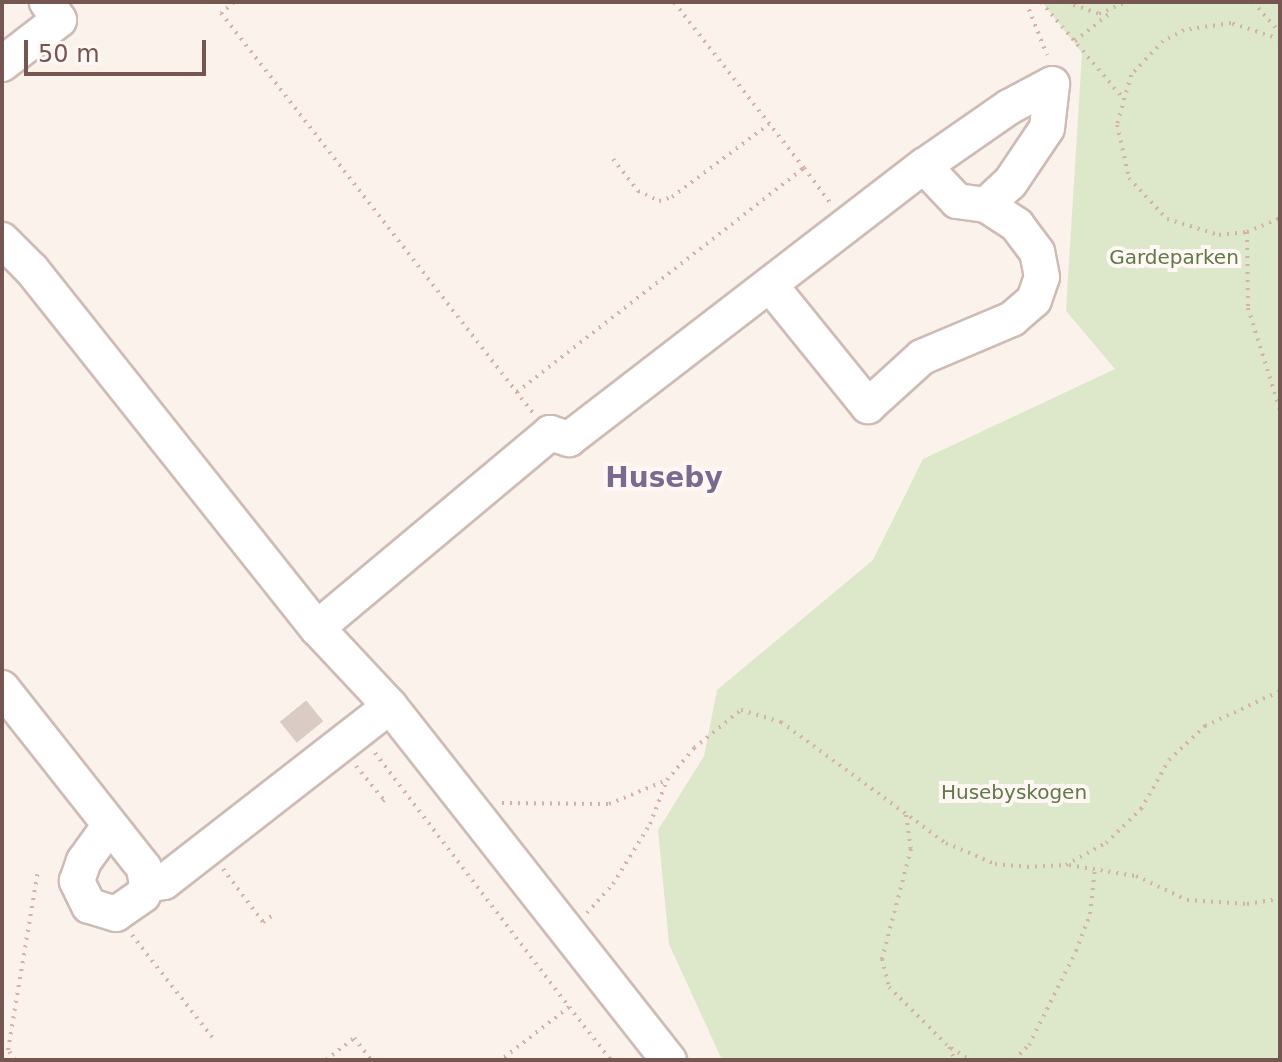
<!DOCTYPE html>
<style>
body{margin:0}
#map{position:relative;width:1282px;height:1062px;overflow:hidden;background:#fbf2ec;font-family:"DejaVu Sans",sans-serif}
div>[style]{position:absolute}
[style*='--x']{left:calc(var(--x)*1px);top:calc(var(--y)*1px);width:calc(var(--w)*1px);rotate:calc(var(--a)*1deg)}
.green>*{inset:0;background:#dde8cb}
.minor-tunnel>*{height:34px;margin-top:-17px;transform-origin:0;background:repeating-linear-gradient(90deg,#dacbc5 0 34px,transparent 0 51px)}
.path>*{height:4px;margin-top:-2px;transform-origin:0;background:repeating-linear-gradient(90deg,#d4b1a9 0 2px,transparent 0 8px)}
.roads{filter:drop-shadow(2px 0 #cfbbb5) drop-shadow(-2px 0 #cfbbb5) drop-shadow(0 2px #cfbbb5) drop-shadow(0 -2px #cfbbb5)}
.minor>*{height:34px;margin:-17px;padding:0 17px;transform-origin:17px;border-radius:17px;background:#fff}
span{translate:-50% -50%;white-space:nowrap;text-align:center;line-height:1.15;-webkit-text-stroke:8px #fef7f3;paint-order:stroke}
.park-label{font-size:20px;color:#61794a}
.district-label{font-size:28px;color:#7b6990;font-weight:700}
.frame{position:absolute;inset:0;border:4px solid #755651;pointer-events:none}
.scale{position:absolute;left:24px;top:40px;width:182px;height:36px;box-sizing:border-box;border:4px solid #755651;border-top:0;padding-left:10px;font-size:24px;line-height:28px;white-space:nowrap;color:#755651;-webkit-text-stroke:6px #fef7f3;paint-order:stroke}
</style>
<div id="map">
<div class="green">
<div style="clip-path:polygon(1042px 2px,1280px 2px,1280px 1060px,722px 1060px,669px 944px,658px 830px,704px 756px,717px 690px,873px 560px,923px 459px,1115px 369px,1066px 311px,1082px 53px)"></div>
</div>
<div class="minor-tunnel">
<div style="--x:293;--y:711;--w:27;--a:51"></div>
</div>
<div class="path">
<div style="--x:234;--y:2;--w:17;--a:140"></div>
<div style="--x:221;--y:13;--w:507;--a:52.05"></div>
<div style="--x:1026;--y:2;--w:57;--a:68.4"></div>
<div style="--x:1041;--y:2;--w:125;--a:49.5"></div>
<div style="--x:1066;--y:2;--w:35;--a:20"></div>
<div style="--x:1099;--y:14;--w:30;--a:-24"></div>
<div style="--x:1253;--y:2;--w:41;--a:48.9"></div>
<div style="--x:1280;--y:39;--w:52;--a:-161.9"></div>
<div style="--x:1231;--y:23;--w:48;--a:171.5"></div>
<div style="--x:1184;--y:30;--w:24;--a:152"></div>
<div style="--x:1163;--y:41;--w:47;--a:133.3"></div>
<div style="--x:1131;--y:75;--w:52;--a:105.6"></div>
<div style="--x:1117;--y:125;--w:54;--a:77.2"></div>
<div style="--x:1129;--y:178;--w:56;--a:47.2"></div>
<div style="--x:1167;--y:219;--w:54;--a:17.1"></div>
<div style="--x:1219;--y:235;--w:28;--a:-6"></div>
<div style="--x:1247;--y:232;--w:36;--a:-23"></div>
<div style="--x:1075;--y:41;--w:45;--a:-38.7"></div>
<div style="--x:613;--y:159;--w:41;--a:52"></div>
<div style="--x:638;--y:191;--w:23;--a:25"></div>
<div style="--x:659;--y:201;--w:14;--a:-17"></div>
<div style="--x:672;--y:197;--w:121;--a:-37"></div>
<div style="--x:804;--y:168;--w:45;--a:53.1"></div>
<div style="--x:1247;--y:232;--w:76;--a:89.2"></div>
<div style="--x:1248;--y:308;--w:107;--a:72.6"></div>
<div style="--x:517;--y:392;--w:364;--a:-38"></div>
<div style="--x:804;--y:168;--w:211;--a:-128.1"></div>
<div style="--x:375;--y:753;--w:320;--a:52.6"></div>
<div style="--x:569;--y:1007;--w:86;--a:142.1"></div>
<div style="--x:356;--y:766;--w:44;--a:50.5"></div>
<div style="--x:384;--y:800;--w:8;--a:135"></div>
<div style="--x:502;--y:803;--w:107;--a:0.5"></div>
<div style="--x:609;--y:804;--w:63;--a:-22.5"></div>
<div style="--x:906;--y:815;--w:34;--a:82"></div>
<div style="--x:911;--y:849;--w:114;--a:104.8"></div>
<div style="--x:882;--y:959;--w:29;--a:76"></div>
<div style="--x:889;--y:987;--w:85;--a:45"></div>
<div style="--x:949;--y:1047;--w:14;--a:65"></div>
<div style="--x:1069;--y:865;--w:68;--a:9.3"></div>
<div style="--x:1136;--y:876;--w:56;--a:25.2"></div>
<div style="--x:1187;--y:900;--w:60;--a:3.8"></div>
<div style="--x:1247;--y:904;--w:33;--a:-9"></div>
<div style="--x:223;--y:869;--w:66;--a:53"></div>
<div style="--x:263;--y:922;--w:12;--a:-35"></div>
<div style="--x:587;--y:913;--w:39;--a:-48"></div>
<div style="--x:613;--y:884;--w:70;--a:-58.3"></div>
<div style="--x:650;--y:824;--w:47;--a:-68.9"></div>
<div style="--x:667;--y:780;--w:42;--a:-49.8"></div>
<div style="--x:694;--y:748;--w:60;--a:-39"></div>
<div style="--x:741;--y:710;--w:42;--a:16.7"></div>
<div style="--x:781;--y:722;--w:205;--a:36.3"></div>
<div style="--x:946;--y:843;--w:53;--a:23.2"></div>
<div style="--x:995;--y:864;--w:32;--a:5"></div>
<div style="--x:1027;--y:867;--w:39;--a:-3"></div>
<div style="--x:1066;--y:865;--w:46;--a:-28.8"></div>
<div style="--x:1106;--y:843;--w:49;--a:-44.2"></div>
<div style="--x:1141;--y:809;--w:56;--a:-60.3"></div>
<div style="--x:1169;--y:760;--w:50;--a:-43.4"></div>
<div style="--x:1205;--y:726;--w:83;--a:-25"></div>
<div style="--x:132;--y:935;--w:130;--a:51.9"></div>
<div style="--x:569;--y:1007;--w:68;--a:51.6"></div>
<div style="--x:951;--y:1048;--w:22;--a:32"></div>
<div style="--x:15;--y:1060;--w:12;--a:-125"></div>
<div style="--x:8;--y:1050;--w:181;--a:-80.5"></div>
<div style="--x:326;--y:1060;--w:36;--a:-38"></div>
<div style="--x:354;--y:1038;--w:28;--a:52"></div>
<div style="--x:1014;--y:1060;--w:21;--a:-45"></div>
<div style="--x:1029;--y:1045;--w:105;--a:-63.4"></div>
<div style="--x:1076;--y:951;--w:40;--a:-69"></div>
<div style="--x:1090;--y:914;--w:45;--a:-83.7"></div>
</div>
<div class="roads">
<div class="minor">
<div style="--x:2;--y:64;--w:72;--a:-37.7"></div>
<div style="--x:59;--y:20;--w:22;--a:-124"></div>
<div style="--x:924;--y:166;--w:48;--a:46.7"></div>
<div style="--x:957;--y:201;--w:29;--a:8"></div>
<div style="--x:986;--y:205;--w:33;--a:-43"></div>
<div style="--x:1010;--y:183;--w:66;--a:-56.1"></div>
<div style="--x:1047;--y:128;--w:44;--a:-83.5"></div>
<div style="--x:2;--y:240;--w:42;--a:45"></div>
<div style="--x:32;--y:270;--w:458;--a:51.5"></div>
<div style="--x:770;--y:285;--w:156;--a:51"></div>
<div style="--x:868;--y:406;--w:73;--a:-42.2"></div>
<div style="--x:922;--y:357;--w:98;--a:-22.9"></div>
<div style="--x:1012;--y:319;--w:29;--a:-41"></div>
<div style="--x:1034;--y:300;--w:24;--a:-71"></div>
<div style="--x:1042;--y:277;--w:25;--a:-101"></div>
<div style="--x:1037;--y:252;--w:34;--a:-127"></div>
<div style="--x:1017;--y:225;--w:37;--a:-147"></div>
<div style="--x:2;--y:688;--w:229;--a:51.7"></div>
<div style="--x:144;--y:868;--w:17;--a:80"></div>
<div style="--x:147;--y:885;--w:11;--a:112"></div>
<div style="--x:143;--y:895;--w:33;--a:145"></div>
<div style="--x:116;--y:914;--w:28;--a:-163"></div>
<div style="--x:89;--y:906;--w:28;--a:-116"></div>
<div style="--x:77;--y:881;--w:21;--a:-71"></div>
<div style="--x:84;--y:861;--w:44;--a:-54.2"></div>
<div style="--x:390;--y:706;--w:451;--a:51.8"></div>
<div style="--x:147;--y:885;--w:17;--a:-10"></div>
<div style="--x:164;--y:882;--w:286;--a:-37.9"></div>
<div style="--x:390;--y:706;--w:107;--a:-133.1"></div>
<div style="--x:317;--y:628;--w:304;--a:-39.9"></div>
<div style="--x:550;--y:433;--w:20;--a:18"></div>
<div style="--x:569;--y:439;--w:448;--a:-37.6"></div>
<div style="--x:924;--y:166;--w:103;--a:-34.8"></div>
<div style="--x:1009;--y:107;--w:49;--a:-28.1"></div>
</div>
</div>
<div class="park-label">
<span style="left:1174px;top:257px">Gardeparken</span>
<span style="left:1014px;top:792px">Husebyskogen</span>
</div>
<div class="district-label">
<span style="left:664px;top:478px">Huseby</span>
</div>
<div class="frame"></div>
<div class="scale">50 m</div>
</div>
